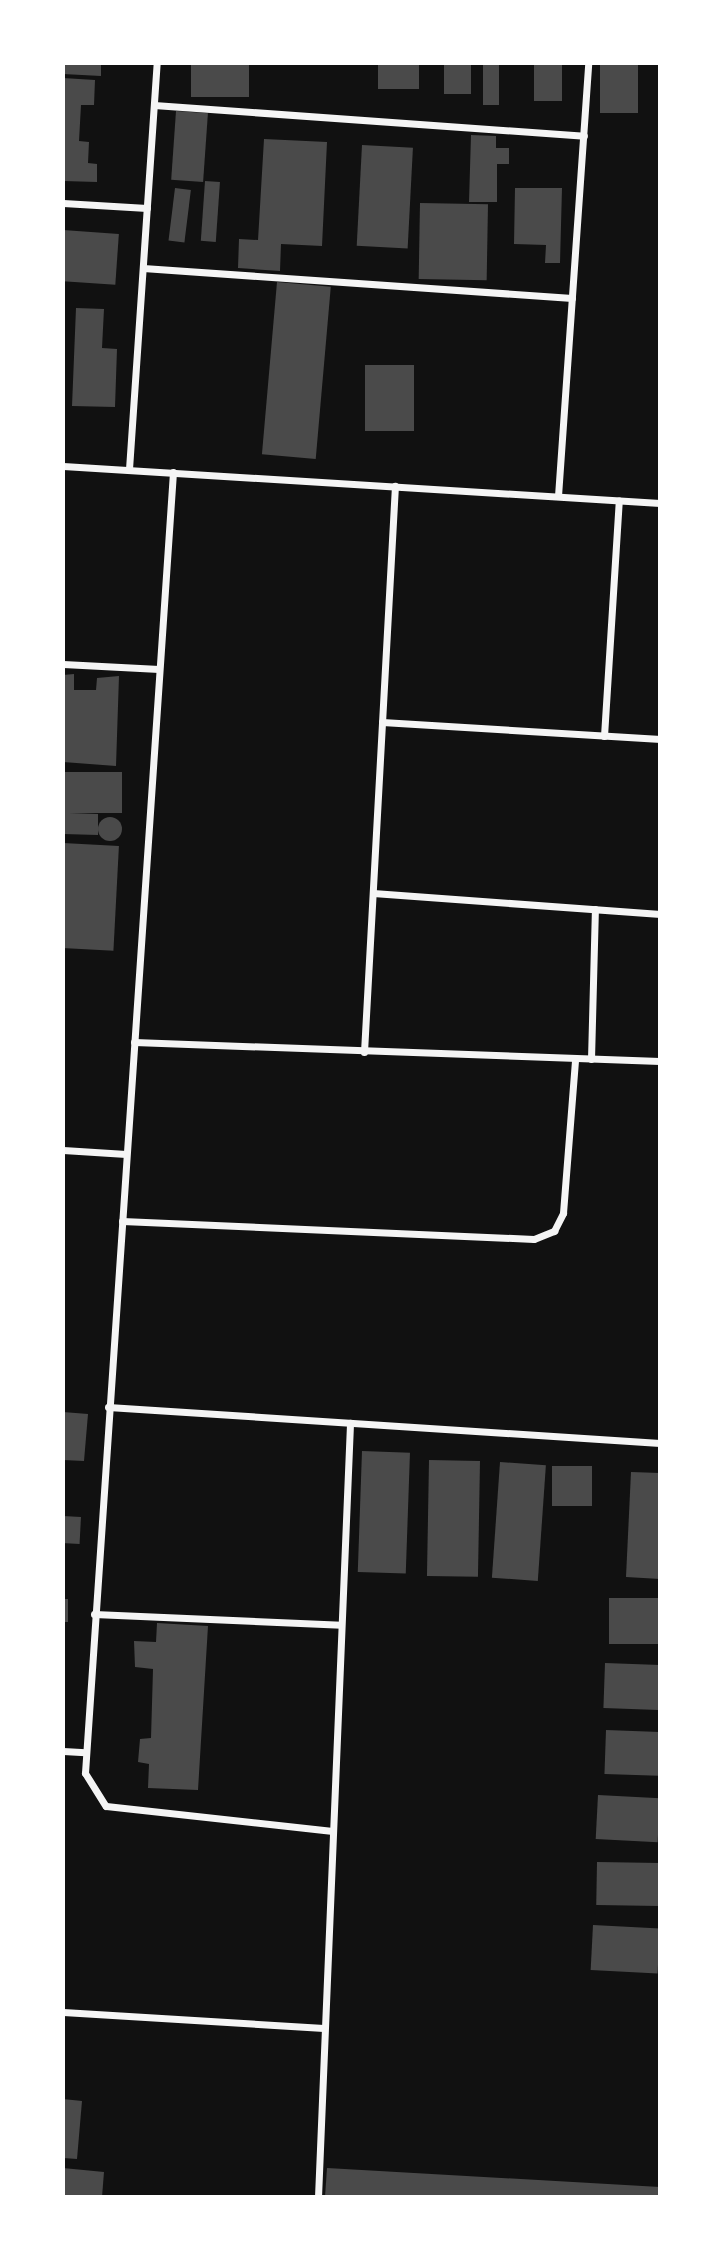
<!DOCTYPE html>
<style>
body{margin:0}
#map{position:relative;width:723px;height:2260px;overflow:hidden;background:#111;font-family:"PT Sans",sans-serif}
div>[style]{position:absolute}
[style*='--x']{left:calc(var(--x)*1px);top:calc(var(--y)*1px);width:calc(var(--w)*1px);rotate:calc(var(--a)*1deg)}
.building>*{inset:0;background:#4a4a4a;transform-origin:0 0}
.round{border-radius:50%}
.minor>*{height:7px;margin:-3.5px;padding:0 3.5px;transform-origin:3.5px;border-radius:3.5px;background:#f5f5f5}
span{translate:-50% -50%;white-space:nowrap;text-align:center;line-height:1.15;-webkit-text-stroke:6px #fff;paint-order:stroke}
.frame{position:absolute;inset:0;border:65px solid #fff;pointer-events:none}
</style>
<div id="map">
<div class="building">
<div style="clip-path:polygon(63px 63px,101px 63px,101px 76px,63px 74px)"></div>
<div style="left:191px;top:63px;width:58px;height:34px"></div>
<div style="left:378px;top:63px;width:41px;height:26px"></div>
<div style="left:444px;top:63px;width:27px;height:31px"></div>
<div style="left:483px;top:63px;width:16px;height:42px"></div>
<div style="left:534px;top:63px;width:28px;height:38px"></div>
<div style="left:600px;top:63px;width:38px;height:50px"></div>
<div style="clip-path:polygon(63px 78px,95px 80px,94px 105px,81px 105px,79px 141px,89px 142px,88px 163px,97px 164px,97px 182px,63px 181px)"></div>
<div style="left:176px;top:111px;width:32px;height:69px;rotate:4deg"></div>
<div style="clip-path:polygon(471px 135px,496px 136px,496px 148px,509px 148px,509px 164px,497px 164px,497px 202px,469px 202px)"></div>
<div style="clip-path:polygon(264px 139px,327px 142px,322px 246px,281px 244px,280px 271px,238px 268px,239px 239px,258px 240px)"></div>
<div style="left:362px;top:145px;width:51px;height:101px;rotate:3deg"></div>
<div style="left:205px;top:181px;width:15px;height:60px;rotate:4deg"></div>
<div style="left:175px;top:188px;width:16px;height:53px;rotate:7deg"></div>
<div style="clip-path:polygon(515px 188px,562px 188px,560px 263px,545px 263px,546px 245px,514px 244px)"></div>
<div style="left:420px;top:203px;width:68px;height:76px;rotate:1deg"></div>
<div style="left:63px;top:230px;width:56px;height:51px;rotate:4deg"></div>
<div style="left:277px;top:282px;width:54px;height:173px;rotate:5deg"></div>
<div style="clip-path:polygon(76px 308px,104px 309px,102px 348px,117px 349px,115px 407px,72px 406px)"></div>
<div style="left:365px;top:365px;width:49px;height:66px"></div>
<div style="clip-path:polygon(74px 674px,74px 690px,96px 690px,97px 678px,119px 676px,116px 766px,63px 762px,63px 675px)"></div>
<div style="clip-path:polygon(63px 772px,122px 772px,122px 813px,69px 813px,98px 814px,98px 835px,63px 834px)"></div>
<div class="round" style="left:98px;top:817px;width:24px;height:24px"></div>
<div style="left:63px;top:843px;width:56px;height:105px;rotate:3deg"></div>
<div style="clip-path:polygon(63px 1412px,88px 1414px,84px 1461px,63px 1460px)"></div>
<div style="left:362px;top:1451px;width:48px;height:121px;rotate:2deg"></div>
<div style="left:429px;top:1460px;width:51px;height:116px;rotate:1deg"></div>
<div style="left:500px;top:1462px;width:46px;height:116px;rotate:4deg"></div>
<div style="left:552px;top:1466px;width:40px;height:40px"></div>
<div style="clip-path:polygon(631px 1472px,660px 1473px,660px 1579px,626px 1577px)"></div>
<div style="left:63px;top:1516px;width:18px;height:27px;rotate:3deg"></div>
<div style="left:609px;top:1598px;width:51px;height:46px"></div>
<div style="left:63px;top:1599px;width:5px;height:23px"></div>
<div style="clip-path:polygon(157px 1623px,208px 1626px,198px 1790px,148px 1788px,149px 1764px,138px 1762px,140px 1739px,151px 1738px,153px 1669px,135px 1667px,134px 1641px,156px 1642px)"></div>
<div style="left:605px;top:1663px;width:55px;height:45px;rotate:2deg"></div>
<div style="left:606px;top:1730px;width:54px;height:44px;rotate:2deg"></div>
<div style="left:598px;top:1795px;width:62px;height:44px;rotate:3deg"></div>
<div style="left:597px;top:1862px;width:63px;height:43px;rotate:1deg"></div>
<div style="left:593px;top:1925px;width:67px;height:45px;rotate:3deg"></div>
<div style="clip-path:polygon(63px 2099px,82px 2101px,77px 2159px,63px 2158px)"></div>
<div style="clip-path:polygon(63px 2168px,104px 2172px,102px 2197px,63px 2197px)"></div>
<div style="clip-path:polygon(327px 2168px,660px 2187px,660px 2197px,325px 2197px)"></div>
</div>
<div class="minor">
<div style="--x:154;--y:105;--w:431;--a:4.1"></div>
<div style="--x:63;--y:203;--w:84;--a:3.4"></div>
<div style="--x:143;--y:268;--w:430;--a:4"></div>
<div style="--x:63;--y:466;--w:598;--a:3.55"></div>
<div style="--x:129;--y:469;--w:407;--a:-86.1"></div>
<div style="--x:173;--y:472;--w:1304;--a:93.87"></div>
<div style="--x:85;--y:1773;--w:39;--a:58"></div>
<div style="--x:106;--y:1806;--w:228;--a:6.3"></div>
<div style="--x:558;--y:496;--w:434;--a:-86"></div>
<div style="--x:63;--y:664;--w:96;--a:3"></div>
<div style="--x:382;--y:722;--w:279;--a:3.5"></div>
<div style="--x:604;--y:736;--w:236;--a:-86.4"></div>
<div style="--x:373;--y:893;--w:288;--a:4.2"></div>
<div style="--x:134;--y:1042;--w:526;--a:2.07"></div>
<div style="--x:364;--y:1052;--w:567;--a:-86.87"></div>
<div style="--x:591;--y:1059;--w:150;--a:-88.5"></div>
<div style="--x:63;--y:1150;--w:63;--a:3.6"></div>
<div style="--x:122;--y:1221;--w:412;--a:2.5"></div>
<div style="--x:534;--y:1239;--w:22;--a:-22"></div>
<div style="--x:554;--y:1231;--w:20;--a:-63"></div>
<div style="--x:563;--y:1213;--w:154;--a:-85.5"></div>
<div style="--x:108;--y:1407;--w:553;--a:3.73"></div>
<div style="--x:94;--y:1614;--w:247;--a:2.5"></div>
<div style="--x:63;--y:1751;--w:22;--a:3"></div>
<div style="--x:63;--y:2012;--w:261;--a:3.5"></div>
<div style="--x:318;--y:2197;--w:775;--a:-87.63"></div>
</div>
<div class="frame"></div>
</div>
